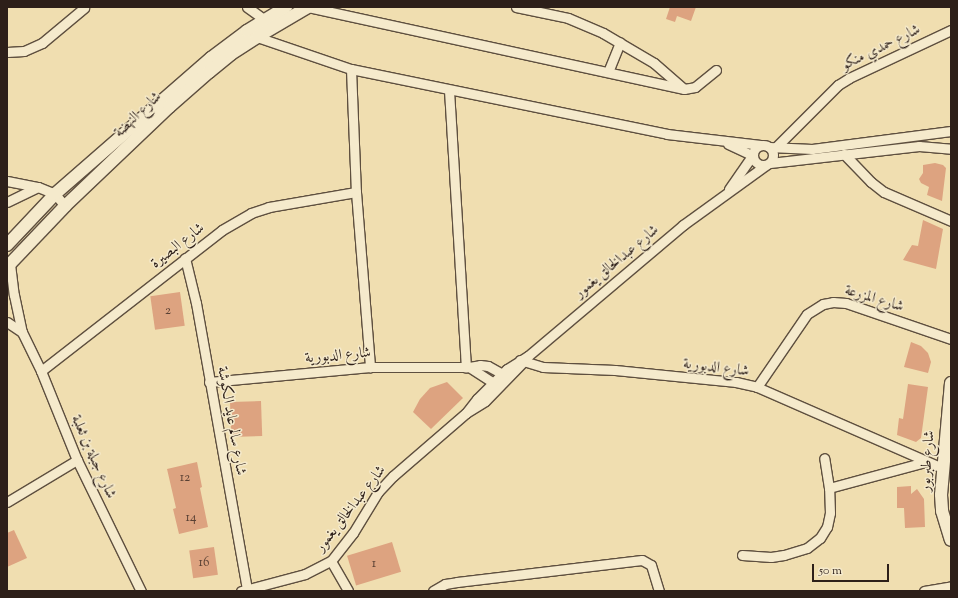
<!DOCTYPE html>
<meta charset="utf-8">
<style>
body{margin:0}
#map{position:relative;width:958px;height:598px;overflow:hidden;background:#f0deb0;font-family:"Sorts Mill Goudy",Amiri,serif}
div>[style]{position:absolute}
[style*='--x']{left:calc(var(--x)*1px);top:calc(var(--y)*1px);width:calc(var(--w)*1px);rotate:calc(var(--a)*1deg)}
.building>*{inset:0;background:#dda380;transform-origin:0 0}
.roads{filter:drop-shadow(1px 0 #5e4f3f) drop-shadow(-1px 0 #5e4f3f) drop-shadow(0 1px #5e4f3f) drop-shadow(0 -1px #5e4f3f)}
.minor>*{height:9px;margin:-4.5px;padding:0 4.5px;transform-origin:4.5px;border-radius:4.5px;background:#f5eacc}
.minor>.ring{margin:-4.5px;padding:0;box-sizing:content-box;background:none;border:9px solid #f5eacc;border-radius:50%}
.tertiary>*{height:12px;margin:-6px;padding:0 6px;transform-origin:6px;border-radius:6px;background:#f5eacc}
span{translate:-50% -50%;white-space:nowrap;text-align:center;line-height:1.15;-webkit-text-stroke:3px #f5eacc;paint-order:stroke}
.number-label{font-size:13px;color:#594033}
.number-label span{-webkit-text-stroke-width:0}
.street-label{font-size:15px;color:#2d1f19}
.frame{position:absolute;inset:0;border:8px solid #2d1f19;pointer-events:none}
.scale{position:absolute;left:812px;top:564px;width:77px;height:18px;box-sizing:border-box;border:2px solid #2d1f19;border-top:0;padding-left:5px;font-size:12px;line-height:14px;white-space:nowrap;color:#2d1f19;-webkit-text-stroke:3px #f5eacc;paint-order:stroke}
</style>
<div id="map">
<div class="building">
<div style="clip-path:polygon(670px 7px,696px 7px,691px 21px,677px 16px,675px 22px,666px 19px)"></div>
<div style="clip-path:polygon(935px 163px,943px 165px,946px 168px,942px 201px,927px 195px,929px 187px,921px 183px,919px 179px,923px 173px,923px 165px)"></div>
<div style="clip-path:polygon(923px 220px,943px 229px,936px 269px,903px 260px,912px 245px,918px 246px)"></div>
<div style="left:180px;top:292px;width:34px;height:30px;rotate:82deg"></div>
<div style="clip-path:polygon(911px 342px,921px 346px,928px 353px,931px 362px,928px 373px,904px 367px)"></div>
<div style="clip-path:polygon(447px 382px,463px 398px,431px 429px,413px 412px,420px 399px,430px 388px)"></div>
<div style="clip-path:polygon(908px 384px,928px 387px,921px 438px,916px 442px,897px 435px,899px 418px,903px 419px)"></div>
<div style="left:261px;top:401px;width:35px;height:31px;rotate:88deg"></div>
<div style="clip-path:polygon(197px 462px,202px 487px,200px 488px,208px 527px,179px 534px,173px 509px,176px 508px,167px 469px)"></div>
<div style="clip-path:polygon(911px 486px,911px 494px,917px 489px,924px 499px,925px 527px,905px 528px,904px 508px,897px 508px,897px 487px)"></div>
<div style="clip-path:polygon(14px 530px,27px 558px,7px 567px,7px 533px)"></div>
<div style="left:392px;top:542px;width:31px;height:47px;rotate:73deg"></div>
<div style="left:214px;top:547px;width:28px;height:25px;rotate:82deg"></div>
</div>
<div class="roads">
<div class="minor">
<div style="--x:247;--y:7;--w:22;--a:36"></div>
<div style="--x:308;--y:7;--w:385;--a:12.3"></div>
<div style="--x:684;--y:89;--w:11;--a:-10"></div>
<div style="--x:695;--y:87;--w:27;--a:-39"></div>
<div style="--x:516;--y:7;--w:53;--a:11.9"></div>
<div style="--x:568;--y:18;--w:38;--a:23"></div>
<div style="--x:603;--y:33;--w:59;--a:30.5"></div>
<div style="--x:654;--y:63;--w:38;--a:41"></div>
<div style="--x:257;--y:37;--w:99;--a:18.8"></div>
<div style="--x:351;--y:69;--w:323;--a:11.6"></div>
<div style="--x:667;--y:134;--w:94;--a:6.7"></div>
<div style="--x:7;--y:52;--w:17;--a:-3"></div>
<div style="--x:24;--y:51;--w:20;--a:-24"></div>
<div style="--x:42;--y:43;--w:55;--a:-39.8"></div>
<div style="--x:351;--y:69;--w:123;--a:87.7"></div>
<div style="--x:356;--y:192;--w:176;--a:85.4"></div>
<div style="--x:608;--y:72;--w:32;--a:-68"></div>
<div style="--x:449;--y:90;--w:278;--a:86.5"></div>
<div style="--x:728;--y:144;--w:26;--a:25"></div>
<div class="ring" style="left:753px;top:145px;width:11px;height:11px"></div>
<div style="--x:769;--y:147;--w:43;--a:2.7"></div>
<div style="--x:812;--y:149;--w:140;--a:-7.4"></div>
<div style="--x:776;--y:147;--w:88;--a:-45"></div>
<div style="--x:838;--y:85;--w:13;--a:-32"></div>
<div style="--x:849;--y:78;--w:113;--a:-25.2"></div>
<div style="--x:844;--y:154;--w:39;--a:46"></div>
<div style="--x:871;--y:182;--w:16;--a:38"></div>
<div style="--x:884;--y:192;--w:73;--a:23.4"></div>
<div style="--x:770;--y:163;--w:150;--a:-6.5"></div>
<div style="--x:919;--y:146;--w:32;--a:5"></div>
<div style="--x:7;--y:181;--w:32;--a:11"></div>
<div style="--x:38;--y:187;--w:18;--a:22"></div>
<div style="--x:55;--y:194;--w:16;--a:50"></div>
<div style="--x:729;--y:189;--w:40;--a:-55.1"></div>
<div style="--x:7;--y:202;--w:34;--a:-26"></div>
<div style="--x:185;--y:258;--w:46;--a:76.3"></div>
<div style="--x:196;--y:303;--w:291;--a:79.9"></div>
<div style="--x:10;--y:264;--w:31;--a:83"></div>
<div style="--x:14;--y:295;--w:38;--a:78"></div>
<div style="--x:22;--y:332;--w:43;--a:64"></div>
<div style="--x:41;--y:371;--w:96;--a:68"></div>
<div style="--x:77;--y:460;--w:146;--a:64"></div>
<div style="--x:7;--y:322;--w:18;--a:34"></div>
<div style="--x:520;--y:360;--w:24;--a:17"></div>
<div style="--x:543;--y:367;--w:72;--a:2.4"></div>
<div style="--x:615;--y:370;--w:122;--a:5.7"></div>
<div style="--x:736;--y:382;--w:22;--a:13"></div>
<div style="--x:757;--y:387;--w:202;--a:23.6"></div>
<div style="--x:469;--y:367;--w:35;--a:33"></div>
<div style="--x:41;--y:371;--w:229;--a:-37.9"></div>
<div style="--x:222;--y:230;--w:34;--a:-30"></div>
<div style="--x:251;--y:213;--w:19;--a:-18"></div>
<div style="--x:269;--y:207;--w:88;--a:-9.8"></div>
<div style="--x:209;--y:382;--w:162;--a:-5.3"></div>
<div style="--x:370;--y:367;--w:99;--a:0"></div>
<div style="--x:469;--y:367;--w:11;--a:-10"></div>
<div style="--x:480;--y:365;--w:8;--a:7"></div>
<div style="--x:488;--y:366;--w:21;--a:29"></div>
<div style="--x:757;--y:387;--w:88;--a:-55.6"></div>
<div style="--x:807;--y:314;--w:19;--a:-32"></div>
<div style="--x:823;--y:304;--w:10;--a:-11"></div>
<div style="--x:833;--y:302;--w:13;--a:4"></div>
<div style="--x:846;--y:303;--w:111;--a:18.9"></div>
<div style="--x:466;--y:413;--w:18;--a:-52"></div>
<div style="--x:477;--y:399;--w:42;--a:-45"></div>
<div style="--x:507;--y:369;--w:25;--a:-32"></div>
<div style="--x:528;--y:356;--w:203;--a:-40.2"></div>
<div style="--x:683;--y:225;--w:102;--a:-35.9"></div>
<div style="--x:829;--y:488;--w:99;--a:-15.2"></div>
<div style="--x:7;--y:502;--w:82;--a:-31"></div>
<div style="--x:742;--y:555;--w:29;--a:4"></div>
<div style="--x:771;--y:557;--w:13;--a:-9"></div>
<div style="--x:784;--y:555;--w:24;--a:-17"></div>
<div style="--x:807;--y:548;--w:16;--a:-38"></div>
<div style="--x:820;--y:538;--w:13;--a:-58"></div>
<div style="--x:827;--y:527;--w:14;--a:-78"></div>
<div style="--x:830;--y:513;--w:25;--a:-92"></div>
<div style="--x:829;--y:488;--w:30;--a:-99"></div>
<div style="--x:331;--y:561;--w:34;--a:60"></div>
<div style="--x:241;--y:591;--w:66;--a:-14.9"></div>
<div style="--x:305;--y:574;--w:29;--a:-27"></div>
<div style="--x:331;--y:561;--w:36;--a:-52"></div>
<div style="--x:353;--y:533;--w:48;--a:-58.6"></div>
<div style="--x:378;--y:492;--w:22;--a:-47"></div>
<div style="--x:393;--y:476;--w:96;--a:-40.8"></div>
<div style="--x:466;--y:413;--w:22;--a:-32"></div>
<div style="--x:485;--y:401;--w:56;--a:-45.7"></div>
<div style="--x:433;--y:591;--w:14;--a:-30"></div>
<div style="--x:445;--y:584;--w:12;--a:-9"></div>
<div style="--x:457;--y:582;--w:186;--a:-6.8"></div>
<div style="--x:642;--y:560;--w:10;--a:29"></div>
<div style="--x:651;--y:565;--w:27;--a:73"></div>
<div style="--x:924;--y:591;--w:27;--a:-10"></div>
</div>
<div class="tertiary">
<div style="--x:7;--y:245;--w:70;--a:-46.7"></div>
<div style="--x:55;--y:194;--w:207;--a:-41.1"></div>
<div style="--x:211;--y:58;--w:45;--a:-36.9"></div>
<div style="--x:247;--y:31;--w:46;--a:-31.6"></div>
<div style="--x:7;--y:267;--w:84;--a:-46.4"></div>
<div style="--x:65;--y:206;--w:144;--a:-43.6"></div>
<div style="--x:169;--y:107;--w:53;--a:-41.2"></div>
<div style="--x:209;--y:72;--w:28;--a:-39"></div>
<div style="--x:231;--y:54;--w:31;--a:-33"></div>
<div style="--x:257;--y:37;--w:59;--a:-30.5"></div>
<div style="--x:951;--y:383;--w:112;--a:95.1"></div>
<div style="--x:941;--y:495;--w:16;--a:86"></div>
<div style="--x:942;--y:511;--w:30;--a:73"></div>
</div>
</div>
<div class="number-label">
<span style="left:168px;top:311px">2</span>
<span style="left:185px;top:478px">12</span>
<span style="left:191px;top:518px">14</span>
<span style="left:204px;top:563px">16</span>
<span style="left:374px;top:564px">1</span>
</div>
<div class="street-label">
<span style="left:881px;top:48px;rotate:-26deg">شارع حمدي منكو</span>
<span style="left:138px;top:115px;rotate:-43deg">شارع النهضة</span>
<span style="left:178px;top:246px;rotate:-38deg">شارع البصيرة</span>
<span style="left:617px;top:262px;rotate:-40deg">شارع عبدالخالق يغمور</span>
<span style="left:874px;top:299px;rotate:17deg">شارع المزرعة</span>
<span style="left:338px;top:356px;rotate:-5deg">شارع الدبورية</span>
<span style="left:716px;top:368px;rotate:7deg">شارع الدبورية</span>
<span style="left:231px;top:421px;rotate:80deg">شارع سالم عايد الكوشة</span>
<span style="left:93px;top:457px;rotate:66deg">شارع جبلة بن ثعلبة</span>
<span style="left:928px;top:461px;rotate:-86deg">شارع طبربور</span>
<span style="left:351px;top:509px;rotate:-52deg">شارع عبدالخالق يغمور</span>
</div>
<div class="frame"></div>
<div class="scale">50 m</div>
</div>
